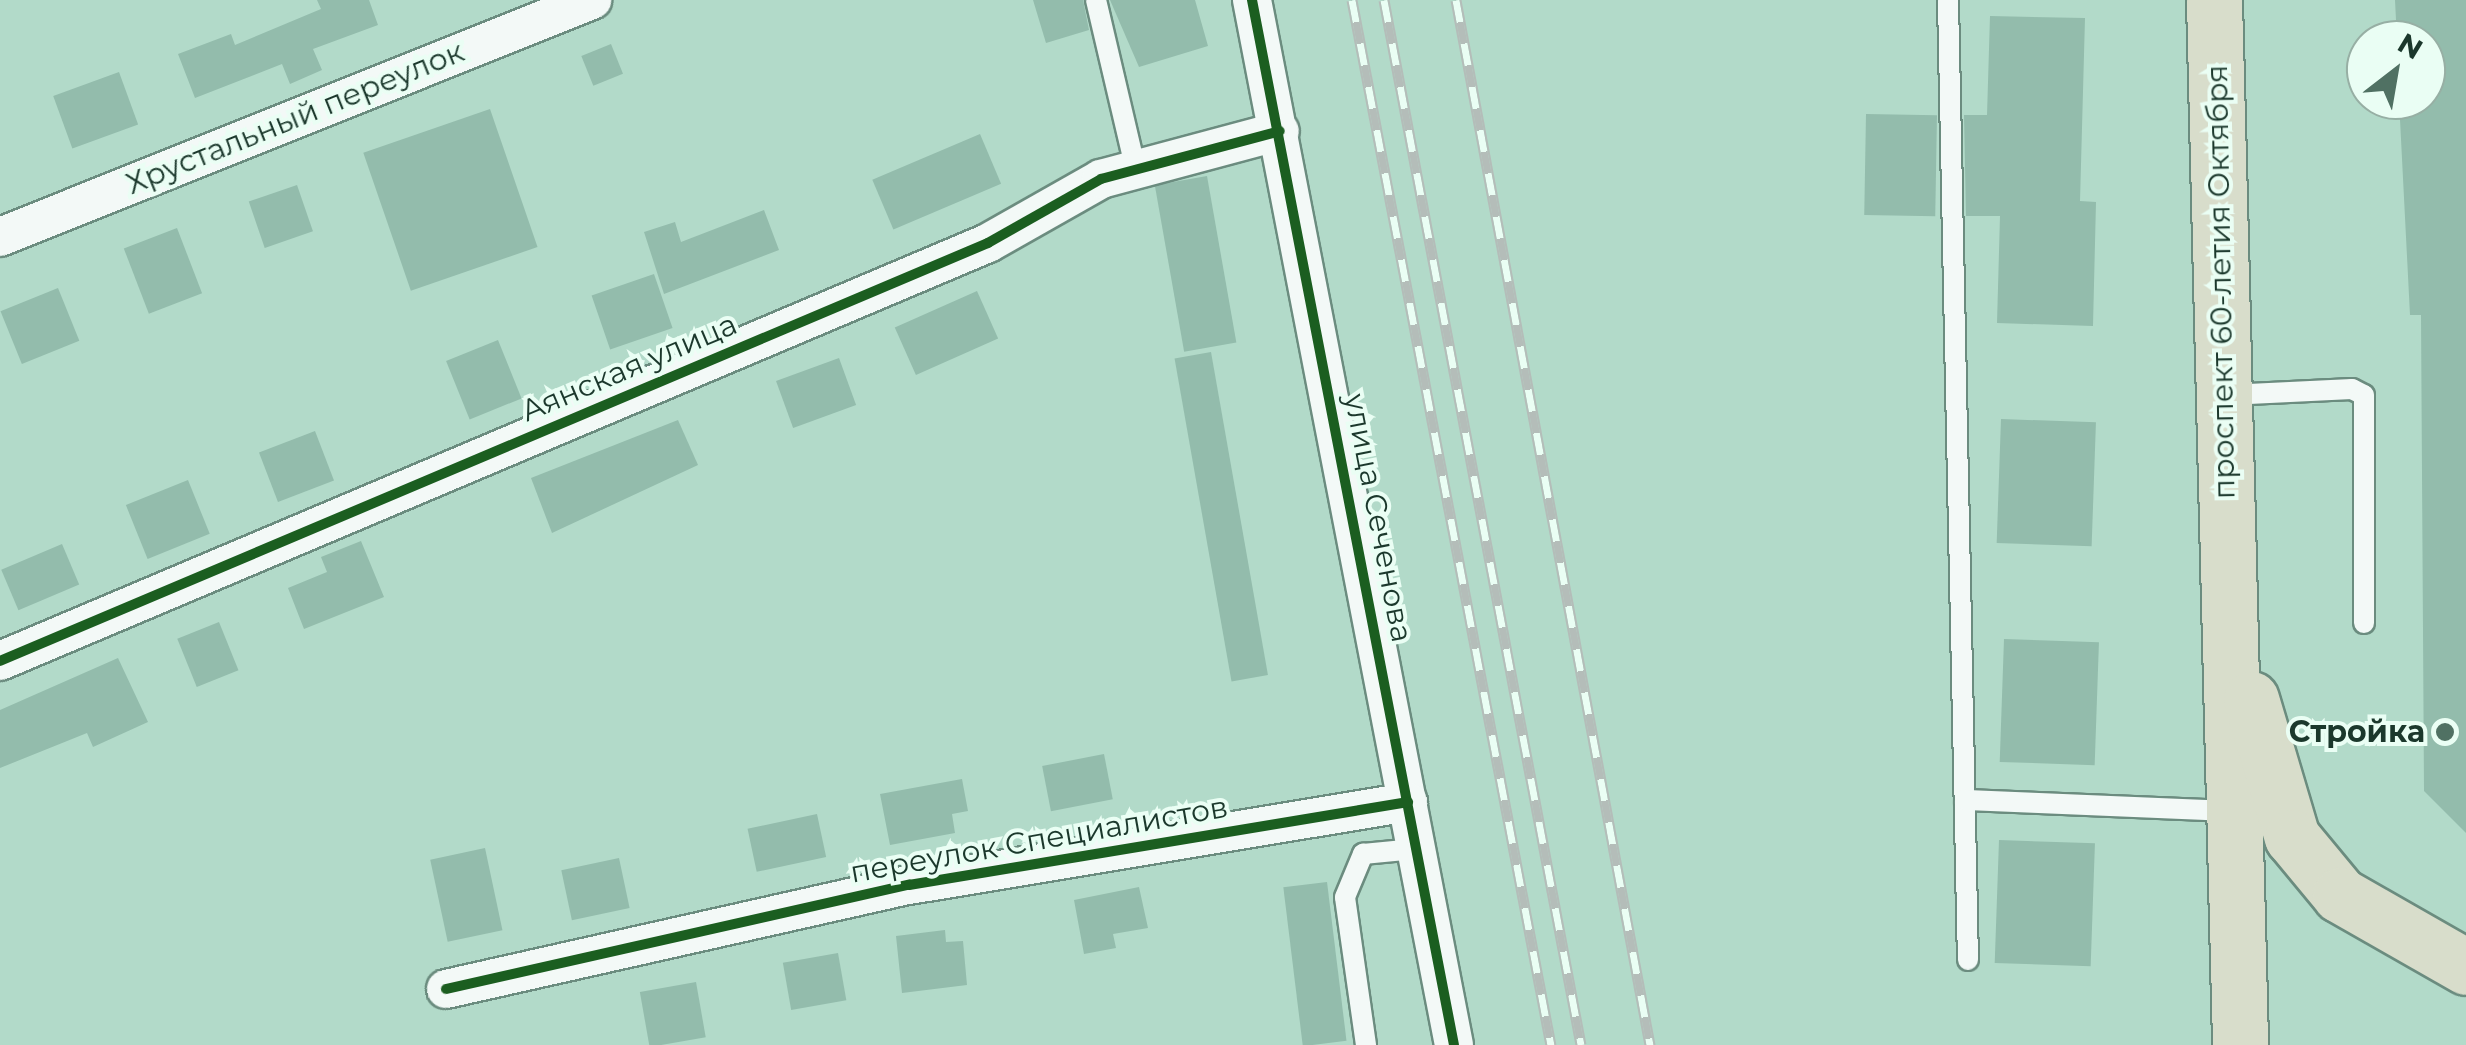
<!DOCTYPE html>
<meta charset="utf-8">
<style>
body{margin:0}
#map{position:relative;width:2466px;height:1045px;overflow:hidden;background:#b2dac9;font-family:Montserrat,sans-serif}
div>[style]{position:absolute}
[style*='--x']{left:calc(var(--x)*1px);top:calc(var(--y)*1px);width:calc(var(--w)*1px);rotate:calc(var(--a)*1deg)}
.building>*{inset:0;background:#93bcac;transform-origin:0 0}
.roads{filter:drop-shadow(2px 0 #6b8c7f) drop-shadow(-2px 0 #6b8c7f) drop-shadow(0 2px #6b8c7f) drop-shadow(0 -2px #6b8c7f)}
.lane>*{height:20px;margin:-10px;padding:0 10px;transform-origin:10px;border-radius:10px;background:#f3f9f7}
.street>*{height:38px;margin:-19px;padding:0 19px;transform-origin:19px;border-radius:19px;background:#f3f9f7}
.highway>*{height:55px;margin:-27.5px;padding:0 27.5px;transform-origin:27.5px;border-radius:27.5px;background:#d8ddcb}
.rail>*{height:11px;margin-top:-5.5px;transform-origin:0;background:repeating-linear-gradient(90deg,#eafef4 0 22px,#b4bdb9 0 44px);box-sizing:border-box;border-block:2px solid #b4bdb9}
.cycleway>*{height:10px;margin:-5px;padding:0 5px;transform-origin:5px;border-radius:5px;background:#1b5e20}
.dots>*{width:28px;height:28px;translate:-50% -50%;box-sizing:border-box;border:5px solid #eafef4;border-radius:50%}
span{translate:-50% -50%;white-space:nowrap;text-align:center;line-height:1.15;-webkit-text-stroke:8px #eafef4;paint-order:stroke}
.street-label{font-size:30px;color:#1b382c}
.poi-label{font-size:30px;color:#1b382c;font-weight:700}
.right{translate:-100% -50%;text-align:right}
.north{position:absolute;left:2346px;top:20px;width:100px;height:100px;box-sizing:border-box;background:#eafef4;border:2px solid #97afa4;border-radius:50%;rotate:31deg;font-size:28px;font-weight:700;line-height:40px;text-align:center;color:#1b382c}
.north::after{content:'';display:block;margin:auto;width:35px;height:45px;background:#507163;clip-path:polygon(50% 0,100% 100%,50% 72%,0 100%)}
</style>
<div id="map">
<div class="building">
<div style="clip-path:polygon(317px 0,369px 0,378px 25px,313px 49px,322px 70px,290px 84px,282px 64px,195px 98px,178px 54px,231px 34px,235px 45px,321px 9px)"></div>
<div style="clip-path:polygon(1033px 0,1083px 0,1089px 30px,1046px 43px)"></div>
<div style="clip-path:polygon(1110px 0,1195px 0,1208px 46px,1139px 67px)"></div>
<div style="clip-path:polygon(2395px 0,2466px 0,2466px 833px,2424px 791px,2421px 315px,2410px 315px,2399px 100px,2426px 100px,2426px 40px,2397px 40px)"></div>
<div style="clip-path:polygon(1990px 16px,2085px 18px,2080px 201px,2096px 202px,2093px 326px,1997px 323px,2000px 216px,1966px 216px,1964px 115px,1987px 115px)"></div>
<div style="left:611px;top:44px;width:32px;height:32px;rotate:68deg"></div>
<div style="left:119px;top:72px;width:56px;height:70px;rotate:70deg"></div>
<div style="left:490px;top:109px;width:146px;height:134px;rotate:71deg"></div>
<div style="left:1866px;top:114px;width:71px;height:101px;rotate:1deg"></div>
<div style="left:980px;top:134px;width:54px;height:117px;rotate:67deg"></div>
<div style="left:1207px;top:176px;width:169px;height:53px;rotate:80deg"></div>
<div style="left:297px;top:185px;width:49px;height:51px;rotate:71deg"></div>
<div style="clip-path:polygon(764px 210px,779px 250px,664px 294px,644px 232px,675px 222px,681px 242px)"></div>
<div style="left:177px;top:228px;width:70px;height:57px;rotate:69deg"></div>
<div style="left:654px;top:274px;width:57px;height:66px;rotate:71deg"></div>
<div style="left:58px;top:288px;width:57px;height:62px;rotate:68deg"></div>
<div style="left:977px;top:291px;width:52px;height:90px;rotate:66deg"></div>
<div style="left:498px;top:340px;width:63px;height:56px;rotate:68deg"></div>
<div style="left:1211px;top:352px;width:328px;height:37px;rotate:80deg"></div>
<div style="left:839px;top:358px;width:50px;height:67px;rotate:70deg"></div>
<div style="left:2001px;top:419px;width:95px;height:124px;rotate:2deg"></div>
<div style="clip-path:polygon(678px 420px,698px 465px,552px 533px,531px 478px)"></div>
<div style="left:315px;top:431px;width:53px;height:60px;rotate:69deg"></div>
<div style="left:188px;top:480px;width:58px;height:67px;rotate:68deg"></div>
<div style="clip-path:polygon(361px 541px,384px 597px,304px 629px,288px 588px,327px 572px,321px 557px)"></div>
<div style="left:62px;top:544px;width:44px;height:66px;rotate:67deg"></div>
<div style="left:219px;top:622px;width:52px;height:45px;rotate:68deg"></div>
<div style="left:2004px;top:639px;width:95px;height:123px;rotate:2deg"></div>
<div style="clip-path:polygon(118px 658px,148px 722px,93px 747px,87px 733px,0 768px,0 710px)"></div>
<div style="left:1104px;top:754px;width:46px;height:63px;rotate:79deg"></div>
<div style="clip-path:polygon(962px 779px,968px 811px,952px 814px,955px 833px,890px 845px,880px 794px)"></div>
<div style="left:817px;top:814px;width:44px;height:71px;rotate:78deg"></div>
<div style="left:1999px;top:840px;width:96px;height:123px;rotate:2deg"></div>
<div style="left:485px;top:848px;width:84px;height:56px;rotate:78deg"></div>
<div style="left:619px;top:858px;width:51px;height:59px;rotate:78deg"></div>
<div style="left:1327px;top:882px;width:160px;height:44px;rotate:83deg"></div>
<div style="clip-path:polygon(1139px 887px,1148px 928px,1113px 934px,1116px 948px,1084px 954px,1074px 900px)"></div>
<div style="clip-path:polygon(945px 930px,946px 942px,963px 941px,967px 985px,902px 993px,896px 936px)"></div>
<div style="left:838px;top:953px;width:48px;height:56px;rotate:80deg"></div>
<div style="left:696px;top:982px;width:56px;height:57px;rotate:80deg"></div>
</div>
<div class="roads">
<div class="lane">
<div style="--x:1096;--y:0;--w:171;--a:76.8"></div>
<div style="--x:1948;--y:0;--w:960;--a:88.81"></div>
<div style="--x:2228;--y:395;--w:124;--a:-2.8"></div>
<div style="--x:2352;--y:389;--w:13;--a:27"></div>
<div style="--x:2364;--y:395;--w:228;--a:90"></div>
<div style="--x:1965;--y:800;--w:267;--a:2.4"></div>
<div style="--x:1366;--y:1045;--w:149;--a:-98.1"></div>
<div style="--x:1345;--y:897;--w:47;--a:-67.3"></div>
<div style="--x:1363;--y:854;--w:52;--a:-5.5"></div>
</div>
<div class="street">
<div style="--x:1252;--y:0;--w:1064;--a:79.06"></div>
<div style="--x:0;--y:237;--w:638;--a:-21.82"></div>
<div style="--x:0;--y:661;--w:1073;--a:-22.93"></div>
<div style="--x:988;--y:243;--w:130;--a:-29.5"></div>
<div style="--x:1101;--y:179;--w:185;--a:-15"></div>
<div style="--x:446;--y:989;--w:475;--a:-12.7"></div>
<div style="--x:909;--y:885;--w:506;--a:-9.44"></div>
</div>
<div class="highway">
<div style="--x:2214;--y:0;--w:1045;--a:88.57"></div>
<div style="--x:2251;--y:699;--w:144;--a:73.5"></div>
<div style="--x:2292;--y:837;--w:75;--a:50.4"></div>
<div style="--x:2340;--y:895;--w:145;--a:29.7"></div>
</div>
</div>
<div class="rail">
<div style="--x:1352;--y:0;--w:1064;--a:79.22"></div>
<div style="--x:1384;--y:0;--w:1063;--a:79.32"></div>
<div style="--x:1456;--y:0;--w:1063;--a:79.48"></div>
</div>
<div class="cycleway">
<div style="--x:1252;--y:0;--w:1064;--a:79.06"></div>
<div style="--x:0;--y:661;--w:1073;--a:-22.93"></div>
<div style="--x:988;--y:243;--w:130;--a:-29.5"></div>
<div style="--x:1101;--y:179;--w:185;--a:-15"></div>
<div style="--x:446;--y:989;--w:475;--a:-12.7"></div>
<div style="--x:909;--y:885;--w:506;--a:-9.44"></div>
</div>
<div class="dots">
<div style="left:2445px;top:732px;background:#507163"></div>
</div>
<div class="street-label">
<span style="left:295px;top:118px;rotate:-22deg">Хрустальный переулок</span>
<span style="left:2221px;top:282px;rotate:-91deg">проспект 60-летия Октября</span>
<span style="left:629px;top:368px;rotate:-23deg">Аянская улица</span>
<span style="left:1378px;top:518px;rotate:79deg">улица Сеченова</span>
<span style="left:1039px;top:840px;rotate:-10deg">переулок Специалистов</span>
</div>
<div class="poi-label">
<span class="right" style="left:2425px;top:732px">Стройка</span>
</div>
<div class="north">N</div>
</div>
